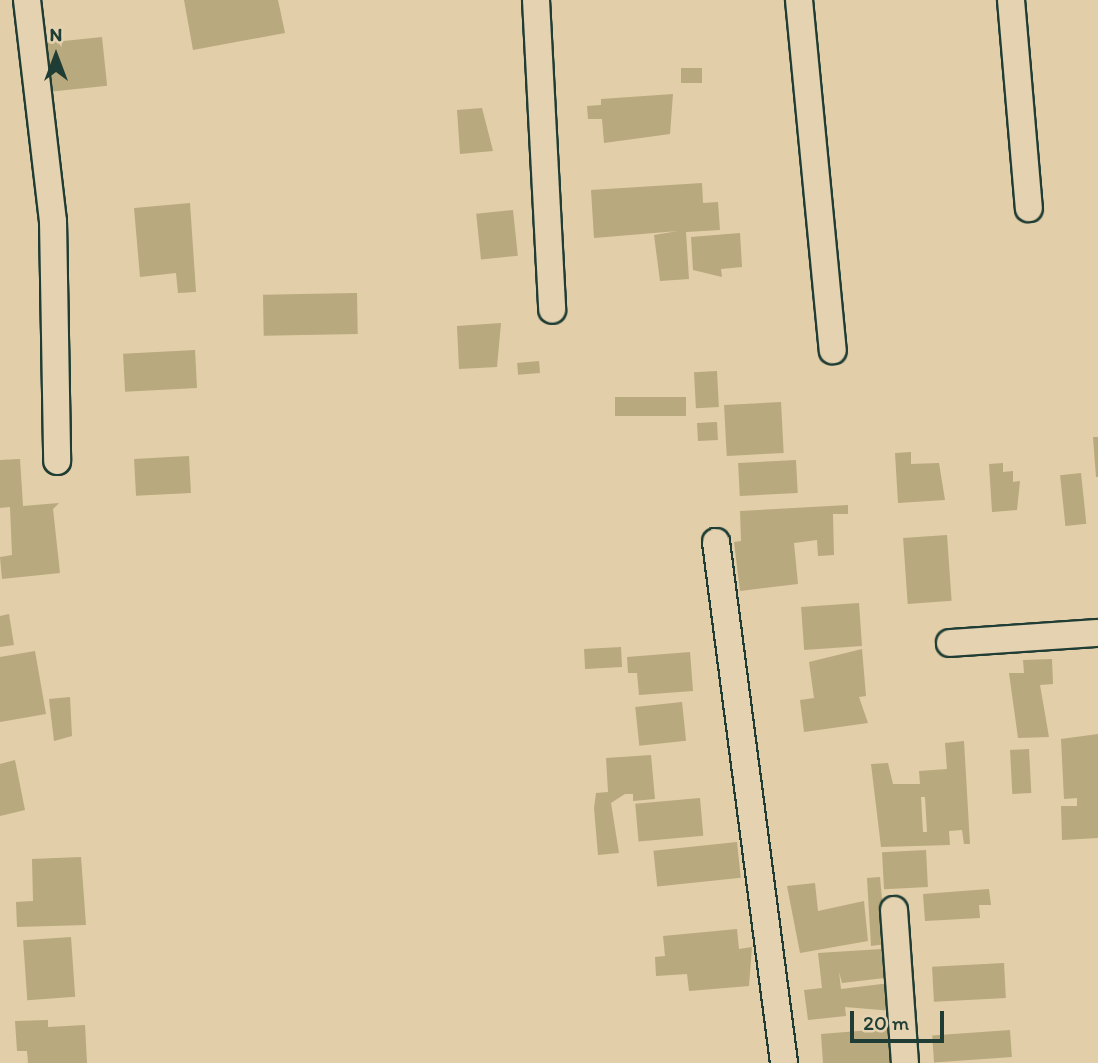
<!DOCTYPE html>
<style>
body{margin:0}
#map{position:relative;width:1098px;height:1063px;overflow:hidden;background:#e2cea9;font-family:Itim,sans-serif}
div>[style]{position:absolute}
[style*='--x']{left:calc(var(--x)*1px);top:calc(var(--y)*1px);width:calc(var(--w)*1px);rotate:calc(var(--a)*1deg)}
.building>*{inset:0;background:#b8a97e;transform-origin:0 0}
.roads{filter:drop-shadow(2px 0 #1f3d34) drop-shadow(-2px 0 #1f3d34) drop-shadow(0 2px #1f3d34) drop-shadow(0 -2px #1f3d34)}
.street>*{height:26px;margin:-13px;padding:0 13px;transform-origin:13px;border-radius:13px;background:#e5d2b0}
span{translate:-50% -50%;white-space:nowrap;text-align:center;line-height:1.15;-webkit-text-stroke:7px #e5d2b0;paint-order:stroke}
.north{position:absolute;left:21px;top:21px;width:70px;height:70px;-webkit-text-stroke:5px #e5d2b0;paint-order:stroke;rotate:0deg;font-size:19px;font-weight:700;line-height:28px;text-align:center;color:#1f3d34}
.north::after{content:'';display:block;margin:auto;width:24px;height:32px;background:#1f3d34;clip-path:polygon(50% 0,100% 100%,50% 72%,0 100%)}
.scale{position:absolute;left:850px;top:1011px;width:94px;height:32px;box-sizing:border-box;border:4px solid #1f3d34;border-top:0;padding-left:9px;font-size:21px;line-height:24px;white-space:nowrap;color:#1f3d34;-webkit-text-stroke:5px #e5d2b0;paint-order:stroke}
</style>
<div id="map">
<div class="building">
<div style="clip-path:polygon(184px 0,278px 0,285px 33px,193px 50px)"></div>
<div style="left:102px;top:37px;width:49px;height:67px;rotate:84deg"></div>
<div style="left:702px;top:68px;width:15px;height:21px;rotate:90deg"></div>
<div style="clip-path:polygon(673px 94px,670px 134px,604px 143px,602px 119px,588px 119px,587px 106px,601px 105px,601px 99px)"></div>
<div style="clip-path:polygon(482px 108px,493px 151px,460px 154px,457px 110px)"></div>
<div style="clip-path:polygon(702px 183px,703px 203px,718px 202px,720px 230px,686px 232px,689px 279px,660px 281px,654px 235px,678px 231px,594px 238px,591px 190px)"></div>
<div style="clip-path:polygon(190px 203px,196px 292px,178px 293px,176px 273px,140px 277px,134px 208px)"></div>
<div style="left:513px;top:210px;width:46px;height:37px;rotate:84deg"></div>
<div style="clip-path:polygon(740px 233px,742px 267px,721px 269px,722px 277px,693px 270px,691px 237px)"></div>
<div style="left:357px;top:293px;width:41px;height:94px;rotate:89deg"></div>
<div style="clip-path:polygon(501px 323px,497px 367px,459px 369px,457px 326px)"></div>
<div style="left:195px;top:350px;width:38px;height:72px;rotate:87deg"></div>
<div style="left:539px;top:361px;width:12px;height:22px;rotate:85deg"></div>
<div style="left:717px;top:371px;width:36px;height:23px;rotate:87deg"></div>
<div style="left:686px;top:397px;width:19px;height:71px;rotate:90deg"></div>
<div style="left:781px;top:402px;width:51px;height:57px;rotate:87deg"></div>
<div style="left:717px;top:422px;width:18px;height:20px;rotate:87deg"></div>
<div style="clip-path:polygon(1093px 437px,1098px 437px,1098px 477px,1096px 477px)"></div>
<div style="clip-path:polygon(911px 452px,911px 464px,939px 463px,945px 500px,898px 503px,895px 453px)"></div>
<div style="left:189px;top:456px;width:37px;height:55px;rotate:87deg"></div>
<div style="clip-path:polygon(20px 459px,23px 506px,59px 503px,53px 509px,60px 573px,2px 579px,0 557px,12px 555px,10px 507px,0 508px,0 460px)"></div>
<div style="left:796px;top:460px;width:33px;height:58px;rotate:87deg"></div>
<div style="clip-path:polygon(1003px 463px,1003px 472px,1013px 471px,1013px 482px,1020px 481px,1017px 510px,992px 512px,989px 464px)"></div>
<div style="left:1081px;top:473px;width:51px;height:21px;rotate:84deg"></div>
<div style="clip-path:polygon(848px 505px,848px 514px,833px 514px,834px 555px,818px 556px,817px 540px,794px 543px,798px 584px,740px 591px,734px 542px,741px 541px,740px 511px)"></div>
<div style="left:947px;top:535px;width:66px;height:44px;rotate:86deg"></div>
<div style="left:859px;top:603px;width:43px;height:58px;rotate:86deg"></div>
<div style="clip-path:polygon(9px 614px,14px 645px,0 647px,0 616px)"></div>
<div style="left:621px;top:647px;width:20px;height:37px;rotate:87deg"></div>
<div style="clip-path:polygon(862px 649px,866px 696px,859px 697px,868px 723px,804px 732px,800px 700px,814px 698px,809px 662px)"></div>
<div style="clip-path:polygon(35px 651px,46px 714px,0 722px,0 657px)"></div>
<div style="clip-path:polygon(690px 652px,693px 691px,639px 695px,637px 673px,628px 673px,627px 657px)"></div>
<div style="clip-path:polygon(1052px 659px,1053px 684px,1040px 685px,1049px 737px,1018px 738px,1009px 673px,1024px 673px,1023px 660px)"></div>
<div style="clip-path:polygon(70px 697px,72px 736px,54px 741px,49px 699px)"></div>
<div style="left:682px;top:702px;width:39px;height:47px;rotate:84deg"></div>
<div style="clip-path:polygon(1098px 734px,1098px 838px,1062px 840px,1061px 806px,1077px 806px,1077px 798px,1064px 799px,1061px 739px)"></div>
<div style="clip-path:polygon(evenodd,964px 741px,970px 844px,964px 844px,962px 830px,949px 831px,950px 845px,881px 847px,871px 764px,888px 763px,893px 784px,920px 784px,919px 771px,947px 769px,945px 743px,964px 741px,921px 797px,925px 797px,927px 832px,923px 832px,921px 797px)"></div>
<div style="left:1029px;top:749px;width:44px;height:19px;rotate:87deg"></div>
<div style="clip-path:polygon(651px 755px,655px 799px,633px 801px,633px 794px,625px 794px,611px 803px,619px 853px,598px 855px,594px 808px,596px 793px,608px 792px,606px 758px)"></div>
<div style="clip-path:polygon(15px 760px,25px 810px,0 816px,0 764px)"></div>
<div style="left:700px;top:798px;width:38px;height:65px;rotate:85deg"></div>
<div style="left:737px;top:842px;width:36px;height:84px;rotate:84deg"></div>
<div style="left:926px;top:850px;width:37px;height:44px;rotate:87deg"></div>
<div style="clip-path:polygon(81px 857px,86px 925px,17px 927px,16px 902px,33px 901px,32px 859px)"></div>
<div style="clip-path:polygon(880px 877px,886px 944px,871px 946px,867px 878px)"></div>
<div style="clip-path:polygon(815px 883px,818px 911px,864px 901px,868px 941px,800px 953px,787px 886px)"></div>
<div style="clip-path:polygon(989px 889px,991px 905px,979px 905px,980px 918px,925px 921px,923px 894px)"></div>
<div style="clip-path:polygon(737px 929px,739px 949px,752px 947px,749px 986px,689px 991px,687px 974px,656px 976px,655px 957px,665px 956px,663px 936px)"></div>
<div style="left:71px;top:937px;width:60px;height:48px;rotate:86deg"></div>
<div style="clip-path:polygon(882px 949px,884px 978px,842px 983px,839px 972px,841px 989px,890px 983px,893px 1011px,845px 1007px,846px 1016px,808px 1020px,804px 990px,822px 988px,818px 953px)"></div>
<div style="left:1004px;top:963px;width:35px;height:72px;rotate:87deg"></div>
<div style="clip-path:polygon(48px 1020px,48px 1027px,85px 1025px,87px 1063px,28px 1063px,27px 1051px,17px 1051px,15px 1021px)"></div>
<div style="clip-path:polygon(896px 1028px,899px 1063px,823px 1063px,821px 1034px)"></div>
<div style="left:1010px;top:1030px;width:27px;height:78px;rotate:86deg"></div>
</div>
<div class="roads">
<div class="street">
<div style="--x:27;--y:0;--w:223;--a:83.3"></div>
<div style="--x:53;--y:221;--w:240;--a:89"></div>
<div style="--x:536;--y:0;--w:310;--a:87"></div>
<div style="--x:799;--y:0;--w:352;--a:84.5"></div>
<div style="--x:1011;--y:0;--w:209;--a:85.1"></div>
<div style="--x:716;--y:542;--w:525;--a:82.56"></div>
<div style="--x:950;--y:643;--w:148;--a:-3.9"></div>
<div style="--x:894;--y:910;--w:153;--a:85.9"></div>
</div>
</div>
<div class="north">N</div>
<div class="scale">20 m</div>
</div>
